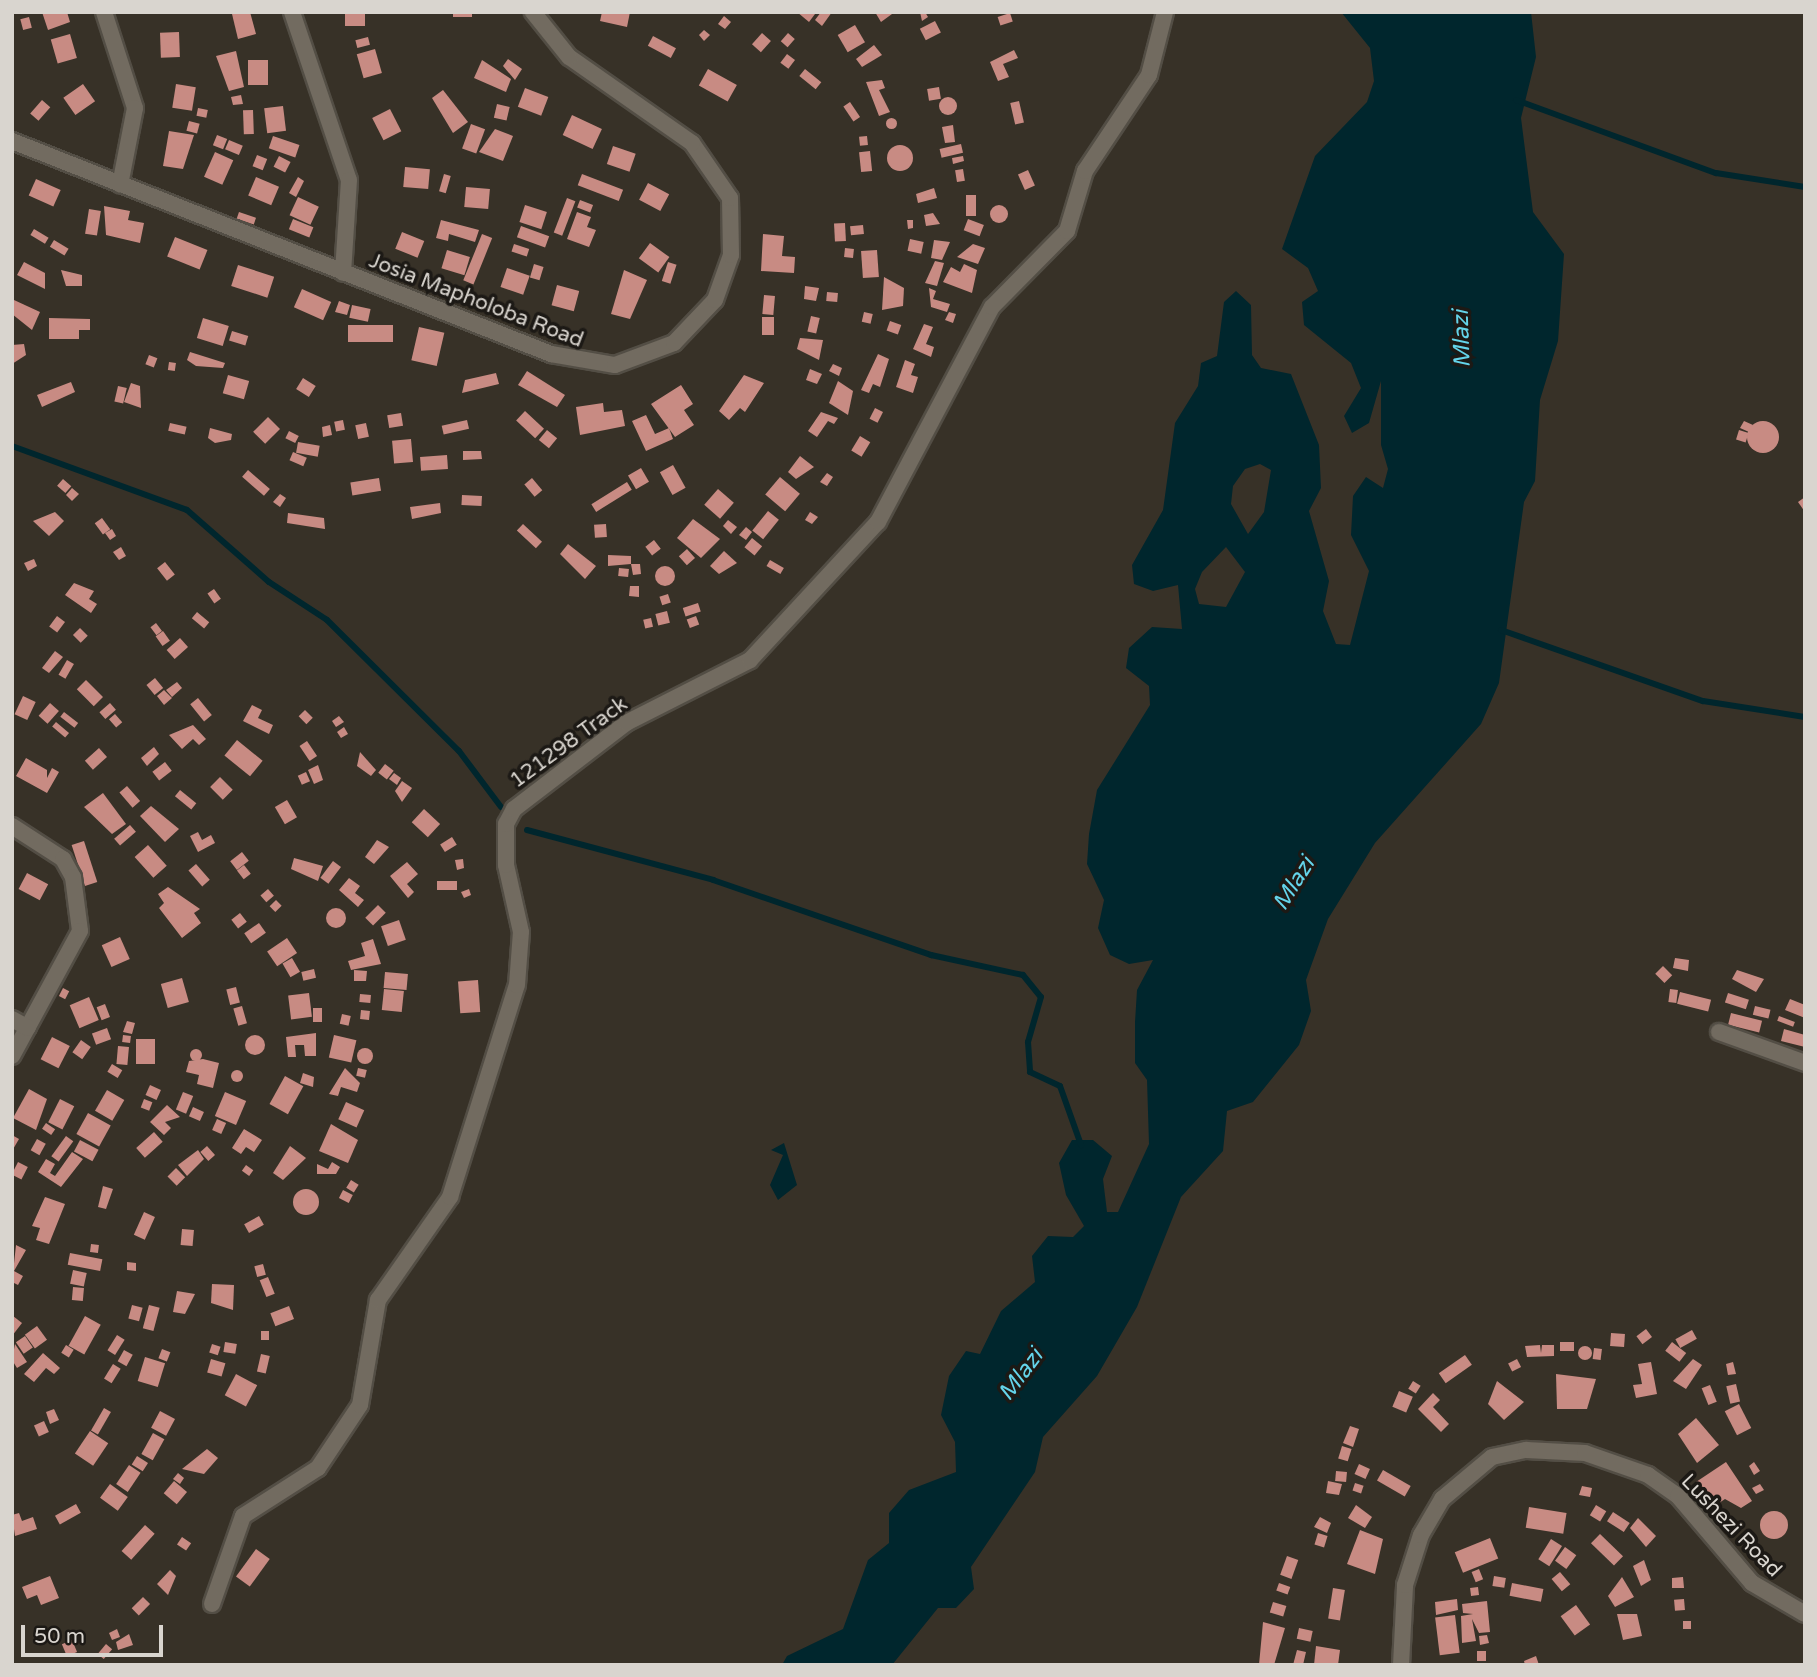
<!DOCTYPE html>
<style>
body{margin:0}
#map{position:relative;width:1817px;height:1677px;overflow:hidden;background:#373127;font-family:"Varela Round",sans-serif}
div>[style]{position:absolute}
[style*='--x']{left:calc(var(--x)*1px);top:calc(var(--y)*1px);width:calc(var(--w)*1px);rotate:calc(var(--a)*1deg)}
.water>*{inset:0;background:#00262d}
.stream>*{height:6px;margin:-3px;padding:0 3px;transform-origin:3px;border-radius:3px;background:#00262d}
.building>*{inset:0;background:#c88b83;transform-origin:0 0}
.round{border-radius:50%}
.roads{filter:drop-shadow(2px 0 #534e45) drop-shadow(-2px 0 #534e45) drop-shadow(0 2px #534e45) drop-shadow(0 -2px #534e45)}
.minor>*{height:16px;margin:-8px;padding:0 8px;transform-origin:8px;border-radius:8px;background:#726b60}
span{translate:-50% -50%;white-space:nowrap;text-align:center;line-height:1.15;-webkit-text-stroke:7px #1c1915;paint-order:stroke}
.street-label{font-size:21px;color:#d9d5cf}
.water-label{font-size:23px;color:#64d4ea;font-style:italic}
.frame{position:absolute;inset:0;border:14px solid #d9d5cf;pointer-events:none}
.scale{position:absolute;left:21px;top:1625px;width:142px;height:32px;box-sizing:border-box;border:4px solid #d9d5cf;border-top:0;padding-left:9px;font-size:21px;line-height:24px;white-space:nowrap;color:#d9d5cf;-webkit-text-stroke:5px #1c1915;paint-order:stroke}
</style>
<div id="map">
<div class="water">
<div style="clip-path:polygon(evenodd,1341px 12px,1531px 12px,1536px 57px,1521px 118px,1533px 212px,1564px 254px,1558px 341px,1540px 400px,1535px 481px,1524px 502px,1499px 683px,1481px 724px,1375px 843px,1328px 919px,1306px 980px,1311px 1011px,1299px 1045px,1253px 1102px,1227px 1111px,1223px 1151px,1181px 1197px,1137px 1307px,1097px 1376px,1043px 1437px,1035px 1472px,971px 1567px,974px 1589px,956px 1608px,938px 1608px,892px 1665px,782px 1665px,787px 1656px,843px 1629px,868px 1560px,889px 1543px,889px 1513px,909px 1490px,956px 1472px,955px 1442px,941px 1415px,949px 1376px,966px 1351px,980px 1354px,1001px 1311px,1035px 1282px,1032px 1256px,1048px 1236px,1073px 1237px,1084px 1226px,1066px 1195px,1059px 1163px,1072px 1140px,1093px 1140px,1112px 1156px,1103px 1179px,1107px 1212px,1118px 1212px,1149px 1144px,1147px 1080px,1135px 1063px,1135px 1022px,1137px 990px,1153px 960px,1129px 964px,1110px 955px,1098px 928px,1104px 900px,1087px 864px,1089px 834px,1097px 790px,1150px 705px,1149px 686px,1126px 668px,1129px 648px,1152px 627px,1182px 629px,1178px 585px,1153px 591px,1134px 584px,1132px 565px,1163px 510px,1175px 423px,1198px 386px,1201px 363px,1217px 356px,1224px 302px,1236px 291px,1251px 305px,1252px 355px,1261px 368px,1291px 374px,1319px 445px,1321px 488px,1309px 511px,1329px 581px,1323px 611px,1336px 644px,1350px 645px,1369px 571px,1351px 535px,1353px 496px,1366px 477px,1383px 488px,1388px 469px,1381px 445px,1381px 381px,1369px 423px,1352px 433px,1344px 416px,1361px 388px,1351px 363px,1304px 325px,1302px 302px,1318px 291px,1308px 268px,1282px 249px,1315px 156px,1367px 102px,1374px 81px,1370px 48px,1341px 12px,1260px 464px,1271px 470px,1264px 512px,1248px 534px,1231px 504px,1233px 486px,1245px 469px,1260px 464px,1341px 12px,1226px 547px,1245px 572px,1226px 607px,1199px 604px,1195px 589px,1202px 572px,1226px 547px)"></div>
<div style="clip-path:polygon(784px 1143px,797px 1185px,778px 1200px,770px 1185px,783px 1155px,771px 1150px)"></div>
</div>
<div class="stream">
<div style="--x:1516;--y:100;--w:213;--a:20.1"></div>
<div style="--x:1716;--y:173;--w:90;--a:8.9"></div>
<div style="--x:12;--y:446;--w:186;--a:20.1"></div>
<div style="--x:187;--y:510;--w:109;--a:41.3"></div>
<div style="--x:269;--y:582;--w:69;--a:33.2"></div>
<div style="--x:327;--y:620;--w:186;--a:44.8"></div>
<div style="--x:459;--y:751;--w:70;--a:53.1"></div>
<div style="--x:1501;--y:630;--w:214;--a:19.4"></div>
<div style="--x:1703;--y:701;--w:103;--a:8.9"></div>
<div style="--x:527;--y:830;--w:193;--a:15"></div>
<div style="--x:713;--y:880;--w:231;--a:19"></div>
<div style="--x:931;--y:955;--w:94;--a:12.3"></div>
<div style="--x:1023;--y:975;--w:28;--a:51"></div>
<div style="--x:1041;--y:997;--w:47;--a:106.1"></div>
<div style="--x:1028;--y:1042;--w:30;--a:86"></div>
<div style="--x:1030;--y:1072;--w:33;--a:25"></div>
<div style="--x:1060;--y:1086;--w:63;--a:70.4"></div>
</div>
<div class="building">
<div style="clip-path:polygon(42px 12px,67px 12px,70px 22px,48px 30px)"></div>
<div style="clip-path:polygon(240px 12px,250px 12px,256px 34px,238px 39px,232px 14px)"></div>
<div style="left:345px;top:12px;width:20px;height:14px"></div>
<div style="left:453px;top:12px;width:19px;height:5px"></div>
<div style="clip-path:polygon(602px 12px,630px 12px,627px 27px,600px 21px)"></div>
<div style="clip-path:polygon(797px 12px,814px 12px,815px 14px,809px 22px)"></div>
<div style="clip-path:polygon(821px 12px,832px 12px,822px 26px,815px 20px)"></div>
<div style="clip-path:polygon(875px 12px,891px 12px,892px 14px,881px 22px)"></div>
<div style="clip-path:polygon(920px 12px,925px 12px,928px 17px,922px 21px)"></div>
<div style="left:1010px;top:13px;width:9px;height:13px;rotate:72deg"></div>
<div style="clip-path:polygon(724px 16px,731px 22px,725px 29px,718px 24px)"></div>
<div style="left:29px;top:17px;width:11px;height:9px;rotate:75deg"></div>
<div style="left:935px;top:21px;width:13px;height:17px;rotate:63deg"></div>
<div style="left:855px;top:25px;width:20px;height:20px;rotate:60deg"></div>
<div style="clip-path:polygon(704px 30px,710px 35px,704px 41px,699px 35px)"></div>
<div style="left:179px;top:32px;width:25px;height:19px;rotate:88deg"></div>
<div style="left:762px;top:33px;width:12px;height:15px;rotate:42deg"></div>
<div style="left:788px;top:33px;width:9px;height:11px;rotate:41deg"></div>
<div style="left:70px;top:34px;width:25px;height:20px;rotate:74deg"></div>
<div style="left:653px;top:36px;width:26px;height:11px;rotate:28deg"></div>
<div style="left:368px;top:37px;width:8px;height:13px;rotate:76deg"></div>
<div style="clip-path:polygon(874px 45px,882px 55px,862px 67px,856px 59px)"></div>
<div style="left:375px;top:49px;width:25px;height:19px;rotate:74deg"></div>
<div style="clip-path:polygon(1014px 50px,1018px 58px,1003px 64px,1009px 77px,998px 81px,990px 62px)"></div>
<div style="clip-path:polygon(236px 51px,244px 87px,229px 91px,216px 56px)"></div>
<div style="left:787px;top:54px;width:10px;height:11px;rotate:37deg"></div>
<div style="clip-path:polygon(508px 59px,522px 69px,515px 80px,503px 66px)"></div>
<div style="left:248px;top:60px;width:20px;height:25px"></div>
<div style="clip-path:polygon(482px 60px,511px 79px,506px 92px,474px 78px)"></div>
<div style="left:708px;top:69px;width:33px;height:19px;rotate:29deg"></div>
<div style="left:805px;top:69px;width:21px;height:9px;rotate:39deg"></div>
<div style="clip-path:polygon(882px 80px,885px 88px,879px 90px,890px 112px,879px 116px,866px 82px)"></div>
<div style="left:83px;top:84px;width:21px;height:24px;rotate:55deg"></div>
<div style="left:176px;top:84px;width:20px;height:24px;rotate:9deg"></div>
<div style="left:939px;top:87px;width:12px;height:12px;rotate:81deg"></div>
<div style="left:525px;top:88px;width:25px;height:20px;rotate:21deg"></div>
<div style="clip-path:polygon(443px 90px,468px 122px,453px 133px,432px 98px)"></div>
<div style="clip-path:polygon(241px 95px,243px 104px,233px 105px,231px 97px)"></div>
<div class="round" style="left:939px;top:97px;width:18px;height:18px"></div>
<div style="left:42px;top:100px;width:11px;height:18px;rotate:41deg"></div>
<div style="left:1019px;top:101px;width:22px;height:9px;rotate:77deg"></div>
<div style="left:850px;top:102px;width:18px;height:8px;rotate:56deg"></div>
<div style="left:497px;top:104px;width:13px;height:14px;rotate:13deg"></div>
<div style="left:283px;top:106px;width:25px;height:19px;rotate:83deg"></div>
<div style="left:198px;top:108px;width:10px;height:8px;rotate:11deg"></div>
<div style="left:390px;top:109px;width:25px;height:20px;rotate:63deg"></div>
<div style="left:253px;top:110px;width:24px;height:10px;rotate:88deg"></div>
<div style="left:572px;top:115px;width:33px;height:22px;rotate:25deg"></div>
<div class="round" style="left:885.5px;top:117.5px;width:11px;height:11px"></div>
<div style="left:189px;top:121px;width:11px;height:10px;rotate:15deg"></div>
<div style="left:471px;top:124px;width:15px;height:26px;rotate:20deg"></div>
<div style="clip-path:polygon(953px 125px,955px 142px,945px 143px,942px 127px)"></div>
<div style="clip-path:polygon(495px 129px,513px 136px,503px 161px,479px 152px)"></div>
<div style="clip-path:polygon(169px 131px,194px 135px,183px 169px,163px 166px)"></div>
<div style="left:217px;top:135px;width:11px;height:11px;rotate:22deg"></div>
<div style="left:273px;top:136px;width:28px;height:13px;rotate:19deg"></div>
<div style="left:867px;top:136px;width:9px;height:8px;rotate:84deg"></div>
<div style="left:229px;top:140px;width:15px;height:10px;rotate:23deg"></div>
<div style="left:961px;top:144px;width:9px;height:22px;rotate:77deg"></div>
<div class="round" style="left:887px;top:145px;width:26px;height:26px"></div>
<div style="left:613px;top:146px;width:24px;height:19px;rotate:19deg"></div>
<div style="left:870px;top:151px;width:20px;height:11px;rotate:84deg"></div>
<div style="left:215px;top:152px;width:20px;height:27px;rotate:24deg"></div>
<div style="left:257px;top:155px;width:11px;height:12px;rotate:22deg"></div>
<div style="left:279px;top:156px;width:13px;height:12px;rotate:27deg"></div>
<div style="clip-path:polygon(963px 156px,964px 161px,953px 164px,952px 158px)"></div>
<div style="left:405px;top:167px;width:25px;height:20px;rotate:5deg"></div>
<div style="left:963px;top:169px;width:12px;height:8px;rotate:81deg"></div>
<div style="left:1028px;top:170px;width:17px;height:11px;rotate:66deg"></div>
<div style="left:444px;top:174px;width:7px;height:18px;rotate:16deg"></div>
<div style="left:582px;top:174px;width:44px;height:12px;rotate:21deg"></div>
<div style="left:256px;top:177px;width:25px;height:20px;rotate:23deg"></div>
<div style="clip-path:polygon(298px 177px,304px 181px,296px 197px,289px 193px)"></div>
<div style="left:36px;top:179px;width:27px;height:18px;rotate:24deg"></div>
<div style="left:648px;top:183px;width:24px;height:19px;rotate:28deg"></div>
<div style="left:466px;top:187px;width:24px;height:20px;rotate:5deg"></div>
<div style="clip-path:polygon(934px 188px,937px 198px,918px 203px,916px 194px)"></div>
<div style="left:966px;top:195px;width:10px;height:21px"></div>
<div style="left:298px;top:197px;width:23px;height:20px;rotate:25deg"></div>
<div style="left:567px;top:198px;width:9px;height:37px;rotate:21deg"></div>
<div style="left:580px;top:200px;width:14px;height:8px;rotate:21deg"></div>
<div class="round" style="left:990px;top:205px;width:18px;height:18px"></div>
<div style="left:525px;top:205px;width:23px;height:18px;rotate:18deg"></div>
<div style="clip-path:polygon(104px 206px,130px 211px,128px 220px,144px 223px,140px 243px,106px 235px)"></div>
<div style="left:89px;top:209px;width:12px;height:25px;rotate:9deg"></div>
<div style="left:239px;top:212px;width:18px;height:7px;rotate:19deg"></div>
<div style="clip-path:polygon(577px 212px,591px 217px,587px 227px,596px 230px,589px 247px,567px 239px)"></div>
<div style="clip-path:polygon(933px 213px,940px 224px,926px 226px,924px 215px)"></div>
<div style="left:293px;top:219px;width:22px;height:11px;rotate:22deg"></div>
<div style="left:968px;top:219px;width:17px;height:12px;rotate:21deg"></div>
<div style="clip-path:polygon(441px 220px,479px 230px,475px 242px,449px 234px,448px 241px,436px 238px)"></div>
<div style="clip-path:polygon(907px 220px,913px 220px,913px 228px,908px 229px)"></div>
<div style="left:845px;top:223px;width:18px;height:11px;rotate:87deg"></div>
<div style="left:863px;top:225px;width:9px;height:13px;rotate:84deg"></div>
<div style="left:521px;top:226px;width:30px;height:12px;rotate:20deg"></div>
<div style="left:34px;top:229px;width:17px;height:7px;rotate:31deg"></div>
<div style="left:402px;top:232px;width:24px;height:18px;rotate:22deg"></div>
<div style="left:482px;top:234px;width:11px;height:50px;rotate:22deg"></div>
<div style="clip-path:polygon(763px 234px,784px 236px,782px 256px,795px 257px,794px 273px,761px 271px)"></div>
<div style="left:175px;top:237px;width:35px;height:21px;rotate:22deg"></div>
<div style="left:910px;top:239px;width:14px;height:12px;rotate:12deg"></div>
<div style="left:54px;top:240px;width:17px;height:8px;rotate:31deg"></div>
<div style="clip-path:polygon(934px 240px,950px 242px,942px 260px,931px 258px)"></div>
<div style="left:650px;top:243px;width:24px;height:19px;rotate:36deg"></div>
<div style="left:514px;top:244px;width:16px;height:8px;rotate:18deg"></div>
<div style="clip-path:polygon(973px 244px,985px 248px,978px 264px,957px 257px)"></div>
<div style="left:845px;top:248px;width:9px;height:9px;rotate:6deg"></div>
<div style="left:447px;top:250px;width:24px;height:19px;rotate:17deg"></div>
<div style="left:877px;top:250px;width:27px;height:16px;rotate:86deg"></div>
<div style="clip-path:polygon(935px 261px,944px 263px,937px 286px,925px 283px)"></div>
<div style="clip-path:polygon(24px 262px,45px 273px,45px 289px,17px 275px)"></div>
<div style="left:668px;top:262px;width:9px;height:20px;rotate:18deg"></div>
<div style="left:534px;top:264px;width:10px;height:14px;rotate:17deg"></div>
<div style="clip-path:polygon(964px 264px,977px 270px,972px 293px,943px 282px,951px 267px,960px 272px)"></div>
<div style="left:238px;top:265px;width:38px;height:22px;rotate:18deg"></div>
<div style="left:507px;top:268px;width:24px;height:20px;rotate:19deg"></div>
<div style="clip-path:polygon(61px 270px,82px 275px,82px 286px,66px 286px)"></div>
<div style="clip-path:polygon(624px 270px,647px 280px,630px 319px,611px 314px)"></div>
<div style="clip-path:polygon(884px 277px,904px 288px,903px 306px,882px 310px)"></div>
<div style="left:557px;top:285px;width:23px;height:21px;rotate:15deg"></div>
<div style="left:437px;top:286px;width:18px;height:7px;rotate:16deg"></div>
<div style="clip-path:polygon(805px 286px,819px 288px,816px 301px,804px 299px)"></div>
<div style="clip-path:polygon(929px 288px,936px 291px,933px 299px,950px 304px,947px 312px,931px 307px)"></div>
<div style="left:302px;top:289px;width:32px;height:20px;rotate:24deg"></div>
<div style="left:827px;top:292px;width:11px;height:9px;rotate:5deg"></div>
<div style="left:764px;top:295px;width:11px;height:19px;rotate:5deg"></div>
<div style="clip-path:polygon(14px 300px,40px 312px,32px 330px,12px 314px)"></div>
<div style="clip-path:polygon(339px 301px,350px 305px,347px 315px,335px 312px)"></div>
<div style="left:352px;top:305px;width:19px;height:13px;rotate:12deg"></div>
<div style="left:864px;top:312px;width:9px;height:10px;rotate:13deg"></div>
<div style="clip-path:polygon(949px 312px,956px 314px,953px 323px,945px 320px)"></div>
<div style="left:811px;top:316px;width:9px;height:16px;rotate:13deg"></div>
<div style="left:762px;top:317px;width:12px;height:18px"></div>
<div style="clip-path:polygon(49px 318px,90px 319px,90px 330px,79px 330px,79px 339px,49px 339px)"></div>
<div style="left:203px;top:318px;width:27px;height:21px;rotate:17deg"></div>
<div style="left:890px;top:321px;width:12px;height:10px;rotate:20deg"></div>
<div style="clip-path:polygon(924px 324px,933px 327px,926px 344px,934px 347px,931px 357px,913px 349px)"></div>
<div style="left:348px;top:325px;width:45px;height:17px"></div>
<div style="left:419px;top:327px;width:26px;height:34px;rotate:13deg"></div>
<div style="left:232px;top:331px;width:17px;height:10px;rotate:17deg"></div>
<div style="clip-path:polygon(800px 338px,823px 340px,819px 360px,797px 349px)"></div>
<div style="clip-path:polygon(24px 344px,26px 355px,12px 364px,12px 345px)"></div>
<div style="clip-path:polygon(190px 352px,225px 363px,223px 368px,196px 366px,187px 360px)"></div>
<div style="clip-path:polygon(878px 354px,889px 359px,880px 387px,873px 384px,869px 393px,861px 390px)"></div>
<div style="left:149px;top:355px;width:9px;height:10px;rotate:21deg"></div>
<div style="clip-path:polygon(905px 360px,915px 364px,911px 375px,918px 377px,913px 393px,896px 387px)"></div>
<div style="left:169px;top:362px;width:7px;height:8px;rotate:8deg"></div>
<div style="clip-path:polygon(833px 364px,842px 368px,839px 376px,829px 371px)"></div>
<div style="clip-path:polygon(810px 369px,822px 374px,817px 384px,806px 380px)"></div>
<div style="clip-path:polygon(527px 371px,565px 395px,557px 407px,518px 385px)"></div>
<div style="clip-path:polygon(496px 373px,499px 384px,462px 393px,465px 380px)"></div>
<div style="left:228px;top:375px;width:22px;height:19px;rotate:16deg"></div>
<div style="clip-path:polygon(744px 375px,764px 383px,745px 412px,740px 408px,729px 420px,719px 411px)"></div>
<div style="left:303px;top:378px;width:15px;height:13px;rotate:32deg"></div>
<div style="clip-path:polygon(838px 381px,853px 391px,848px 415px,829px 403px)"></div>
<div style="clip-path:polygon(71px 382px,75px 392px,42px 407px,37px 395px)"></div>
<div style="clip-path:polygon(131px 383px,140px 386px,141px 408px,124px 402px)"></div>
<div style="clip-path:polygon(681px 385px,693px 404px,684px 410px,694px 425px,675px 437px,651px 404px)"></div>
<div style="left:118px;top:386px;width:9px;height:16px;rotate:13deg"></div>
<div style="clip-path:polygon(603px 403px,604px 412px,622px 410px,625px 426px,580px 435px,576px 407px)"></div>
<div style="left:875px;top:408px;width:9px;height:12px;rotate:27deg"></div>
<div style="left:525px;top:411px;width:26px;height:13px;rotate:43deg"></div>
<div style="clip-path:polygon(821px 412px,838px 418px,834px 424px,828px 421px,817px 437px,808px 431px)"></div>
<div style="left:401px;top:413px;width:13px;height:14px;rotate:81deg"></div>
<div style="clip-path:polygon(646px 415px,655px 434px,669px 428px,673px 439px,646px 451px,632px 421px)"></div>
<div style="left:268px;top:417px;width:17px;height:21px;rotate:45deg"></div>
<div style="left:343px;top:420px;width:10px;height:9px;rotate:79deg"></div>
<div style="left:467px;top:420px;width:9px;height:26px;rotate:77deg"></div>
<div style="clip-path:polygon(1744px 421px,1753px 425px,1749px 432px,1740px 428px)"></div>
<div class="round" style="left:1747px;top:421px;width:32px;height:32px"></div>
<div style="left:170px;top:423px;width:17px;height:8px;rotate:13deg"></div>
<div style="left:366px;top:423px;width:14px;height:11px;rotate:78deg"></div>
<div style="clip-path:polygon(330px 425px,332px 435px,323px 437px,322px 427px)"></div>
<div style="clip-path:polygon(210px 428px,232px 434px,231px 440px,215px 443px,208px 438px)"></div>
<div style="left:547px;top:430px;width:13px;height:13px;rotate:39deg"></div>
<div style="left:1739px;top:430px;width:10px;height:10px;rotate:17deg"></div>
<div style="left:289px;top:431px;width:11px;height:8px;rotate:27deg"></div>
<div style="left:860px;top:436px;width:12px;height:17px;rotate:31deg"></div>
<div style="left:411px;top:439px;width:23px;height:19px;rotate:85deg"></div>
<div style="left:298px;top:442px;width:22px;height:11px;rotate:10deg"></div>
<div style="clip-path:polygon(463px 451px,481px 451px,482px 459px,463px 460px)"></div>
<div style="left:293px;top:452px;width:15px;height:9px;rotate:23deg"></div>
<div style="left:447px;top:455px;width:14px;height:27px;rotate:86deg"></div>
<div style="clip-path:polygon(800px 456px,814px 467px,796px 479px,788px 472px)"></div>
<div style="left:673px;top:465px;width:26px;height:15px;rotate:61deg"></div>
<div style="left:641px;top:468px;width:16px;height:15px;rotate:60deg"></div>
<div style="left:248px;top:470px;width:29px;height:9px;rotate:41deg"></div>
<div style="clip-path:polygon(827px 473px,833px 477px,827px 486px,820px 482px)"></div>
<div style="left:780px;top:477px;width:26px;height:23px;rotate:40deg"></div>
<div style="left:379px;top:478px;width:13px;height:29px;rotate:81deg"></div>
<div style="left:532px;top:478px;width:16px;height:10px;rotate:50deg"></div>
<div style="left:63px;top:479px;width:11px;height:9px;rotate:41deg"></div>
<div style="left:627px;top:482px;width:9px;height:42px;rotate:58deg"></div>
<div style="clip-path:polygon(72px 488px,79px 494px,72px 501px,66px 495px)"></div>
<div style="left:718px;top:489px;width:21px;height:21px;rotate:41deg"></div>
<div style="clip-path:polygon(280px 494px,286px 498px,280px 507px,273px 502px)"></div>
<div style="left:462px;top:495px;width:20px;height:10px;rotate:3deg"></div>
<div style="clip-path:polygon(1805px 497px,1805px 512px,1798px 502px)"></div>
<div style="clip-path:polygon(440px 503px,441px 513px,412px 519px,410px 507px)"></div>
<div style="left:768px;top:511px;width:14px;height:25px;rotate:39deg"></div>
<div style="clip-path:polygon(55px 512px,64px 521px,49px 536px,33px 521px)"></div>
<div style="clip-path:polygon(810px 512px,818px 517px,812px 524px,805px 520px)"></div>
<div style="clip-path:polygon(288px 513px,324px 518px,325px 529px,287px 523px)"></div>
<div style="left:102px;top:518px;width:14px;height:9px;rotate:54deg"></div>
<div style="clip-path:polygon(693px 519px,720px 539px,701px 558px,677px 538px)"></div>
<div style="clip-path:polygon(728px 520px,737px 527px,731px 534px,723px 526px)"></div>
<div style="left:523px;top:524px;width:26px;height:9px;rotate:43deg"></div>
<div style="left:606px;top:524px;width:13px;height:12px;rotate:86deg"></div>
<div style="clip-path:polygon(746px 527px,752px 532px,746px 540px,739px 535px)"></div>
<div style="clip-path:polygon(112px 529px,116px 536px,110px 540px,105px 533px)"></div>
<div style="left:752px;top:538px;width:13px;height:12px;rotate:39deg"></div>
<div style="left:654px;top:540px;width:11px;height:11px;rotate:52deg"></div>
<div style="clip-path:polygon(568px 544px,596px 566px,585px 579px,560px 554px)"></div>
<div style="clip-path:polygon(121px 547px,126px 556px,119px 560px,113px 552px)"></div>
<div style="left:687px;top:549px;width:12px;height:11px;rotate:48deg"></div>
<div style="clip-path:polygon(724px 551px,737px 563px,719px 574px,710px 566px)"></div>
<div style="clip-path:polygon(608px 555px,631px 556px,631px 564px,608px 566px)"></div>
<div style="clip-path:polygon(34px 559px,37px 566px,28px 571px,24px 563px)"></div>
<div style="left:770px;top:560px;width:16px;height:7px;rotate:30deg"></div>
<div style="left:165px;top:562px;width:16px;height:10px;rotate:52deg"></div>
<div style="clip-path:polygon(631px 564px,640px 564px,641px 574px,633px 575px)"></div>
<div class="round" style="left:655px;top:566px;width:20px;height:20px"></div>
<div style="left:619px;top:568px;width:10px;height:8px;rotate:6deg"></div>
<div style="clip-path:polygon(74px 583px,94px 591px,89px 599px,97px 604px,91px 613px,65px 595px)"></div>
<div style="clip-path:polygon(630px 586px,639px 586px,639px 597px,629px 596px)"></div>
<div style="left:214px;top:589px;width:12px;height:8px;rotate:55deg"></div>
<div style="left:668px;top:594px;width:9px;height:9px;rotate:72deg"></div>
<div style="left:698px;top:603px;width:9px;height:16px;rotate:72deg"></div>
<div style="left:667px;top:611px;width:12px;height:12px;rotate:76deg"></div>
<div style="left:197px;top:612px;width:16px;height:8px;rotate:40deg"></div>
<div style="left:57px;top:616px;width:10px;height:13px;rotate:37deg"></div>
<div style="left:696px;top:616px;width:9px;height:10px;rotate:69deg"></div>
<div style="left:651px;top:618px;width:9px;height:8px;rotate:77deg"></div>
<div style="left:156px;top:623px;width:10px;height:7px;rotate:53deg"></div>
<div style="left:80px;top:628px;width:11px;height:10px;rotate:45deg"></div>
<div style="left:163px;top:631px;width:12px;height:9px;rotate:55deg"></div>
<div style="left:180px;top:638px;width:12px;height:18px;rotate:48deg"></div>
<div style="clip-path:polygon(55px 651px,63px 657px,49px 673px,42px 668px)"></div>
<div style="left:67px;top:660px;width:8px;height:17px;rotate:30deg"></div>
<div style="left:155px;top:678px;width:13px;height:11px;rotate:51deg"></div>
<div style="left:86px;top:680px;width:24px;height:13px;rotate:45deg"></div>
<div style="clip-path:polygon(177px 682px,182px 688px,172px 697px,166px 690px)"></div>
<div style="clip-path:polygon(164px 690px,172px 698px,164px 705px,157px 696px)"></div>
<div style="left:23px;top:696px;width:14px;height:20px;rotate:25deg"></div>
<div style="left:198px;top:698px;width:22px;height:10px;rotate:51deg"></div>
<div style="left:50px;top:703px;width:12px;height:17px;rotate:42deg"></div>
<div style="left:110px;top:703px;width:9px;height:14px;rotate:49deg"></div>
<div style="clip-path:polygon(252px 705px,262px 710px,258px 718px,273px 725px,269px 734px,243px 721px)"></div>
<div style="left:305px;top:710px;width:11px;height:9px;rotate:45deg"></div>
<div style="left:64px;top:712px;width:18px;height:6px;rotate:38deg"></div>
<div style="left:115px;top:714px;width:11px;height:8px;rotate:49deg"></div>
<div style="clip-path:polygon(339px 716px,344px 722px,336px 727px,332px 721px)"></div>
<div style="left:56px;top:722px;width:17px;height:6px;rotate:40deg"></div>
<div style="clip-path:polygon(193px 725px,206px 739px,199px 745px,193px 739px,182px 749px,169px 735px)"></div>
<div style="clip-path:polygon(344px 727px,348px 734px,341px 738px,337px 732px)"></div>
<div style="left:237px;top:740px;width:33px;height:20px;rotate:39deg"></div>
<div style="left:307px;top:741px;width:18px;height:9px;rotate:56deg"></div>
<div style="clip-path:polygon(154px 747px,159px 754px,147px 766px,141px 758px)"></div>
<div style="left:99px;top:748px;width:12px;height:19px;rotate:48deg"></div>
<div style="clip-path:polygon(360px 752px,376px 770px,371px 776px,357px 766px)"></div>
<div style="clip-path:polygon(26px 758px,47px 770px,47px 778px,52px 768px,59px 772px,47px 793px,16px 776px)"></div>
<div style="left:165px;top:762px;width:11px;height:16px;rotate:52deg"></div>
<div style="left:385px;top:764px;width:11px;height:11px;rotate:38deg"></div>
<div style="clip-path:polygon(318px 765px,323px 780px,314px 784px,308px 770px)"></div>
<div style="left:306px;top:772px;width:10px;height:9px;rotate:66deg"></div>
<div style="clip-path:polygon(394px 773px,401px 778px,397px 785px,389px 779px)"></div>
<div style="left:220px;top:777px;width:18px;height:14px;rotate:45deg"></div>
<div style="clip-path:polygon(402px 781px,412px 788px,402px 802px,395px 791px)"></div>
<div style="left:127px;top:786px;width:20px;height:10px;rotate:49deg"></div>
<div style="left:180px;top:790px;width:21px;height:8px;rotate:39deg"></div>
<div style="clip-path:polygon(103px 793px,126px 824px,112px 834px,84px 807px)"></div>
<div style="left:287px;top:800px;width:20px;height:14px;rotate:60deg"></div>
<div style="clip-path:polygon(151px 806px,179px 829px,165px 842px,140px 816px)"></div>
<div style="left:424px;top:809px;width:22px;height:18px;rotate:43deg"></div>
<div style="left:130px;top:825px;width:9px;height:21px;rotate:49deg"></div>
<div style="clip-path:polygon(198px 832px,202px 840px,211px 835px,215px 843px,198px 852px,190px 836px)"></div>
<div style="left:452px;top:837px;width:9px;height:14px;rotate:58deg"></div>
<div style="clip-path:polygon(377px 840px,389px 847px,374px 864px,365px 857px)"></div>
<div style="left:84px;top:841px;width:43px;height:13px;rotate:72deg"></div>
<div style="left:148px;top:845px;width:28px;height:18px;rotate:48deg"></div>
<div style="left:242px;top:852px;width:11px;height:15px;rotate:52deg"></div>
<div style="clip-path:polygon(294px 858px,323px 866px,318px 881px,291px 869px)"></div>
<div style="clip-path:polygon(463px 859px,464px 868px,457px 870px,455px 860px)"></div>
<div style="left:333px;top:861px;width:10px;height:21px;rotate:37deg"></div>
<div style="clip-path:polygon(407px 862px,418px 874px,407px 884px,414px 892px,408px 898px,390px 876px)"></div>
<div style="left:196px;top:864px;width:21px;height:10px;rotate:49deg"></div>
<div style="left:244px;top:865px;width:11px;height:9px;rotate:52deg"></div>
<div style="left:27px;top:873px;width:24px;height:18px;rotate:28deg"></div>
<div style="clip-path:polygon(349px 878px,360px 886px,355px 893px,364px 900px,358px 907px,339px 890px)"></div>
<div style="left:457px;top:881px;width:9px;height:20px;rotate:90deg"></div>
<div style="clip-path:polygon(168px 887px,200px 909px,194px 913px,201px 923px,182px 938px,159px 908px,164px 903px,158px 894px)"></div>
<div style="left:268px;top:889px;width:9px;height:10px;rotate:49deg"></div>
<div style="clip-path:polygon(469px 889px,471px 895px,464px 898px,461px 892px)"></div>
<div style="left:276px;top:900px;width:8px;height:9px;rotate:45deg"></div>
<div style="left:378px;top:905px;width:11px;height:18px;rotate:45deg"></div>
<div class="round" style="left:326px;top:908px;width:20px;height:20px"></div>
<div style="left:240px;top:913px;width:11px;height:11px;rotate:52deg"></div>
<div style="left:399px;top:920px;width:21px;height:19px;rotate:71deg"></div>
<div style="left:259px;top:923px;width:12px;height:18px;rotate:55deg"></div>
<div style="left:120px;top:937px;width:24px;height:20px;rotate:66deg"></div>
<div style="left:287px;top:938px;width:18px;height:24px;rotate:56deg"></div>
<div style="clip-path:polygon(373px 939px,381px 964px,351px 970px,348px 961px,365px 956px,361px 943px)"></div>
<div style="left:292px;top:958px;width:16px;height:11px;rotate:60deg"></div>
<div style="clip-path:polygon(1675px 958px,1689px 960px,1688px 971px,1673px 968px)"></div>
<div style="left:1663px;top:966px;width:13px;height:11px;rotate:45deg"></div>
<div style="left:314px;top:969px;width:9px;height:13px;rotate:77deg"></div>
<div style="clip-path:polygon(354px 970px,367px 971px,366px 981px,354px 981px)"></div>
<div style="clip-path:polygon(1737px 970px,1764px 979px,1756px 992px,1732px 979px)"></div>
<div style="left:385px;top:972px;width:23px;height:16px;rotate:5deg"></div>
<div style="left:182px;top:978px;width:25px;height:22px;rotate:74deg"></div>
<div style="left:478px;top:980px;width:32px;height:20px;rotate:86deg"></div>
<div style="left:236px;top:987px;width:16px;height:10px;rotate:76deg"></div>
<div style="left:63px;top:988px;width:7px;height:9px;rotate:27deg"></div>
<div style="left:384px;top:989px;width:20px;height:21px;rotate:6deg"></div>
<div style="left:1670px;top:989px;width:8px;height:13px;rotate:7deg"></div>
<div style="left:1680px;top:992px;width:32px;height:12px;rotate:14deg"></div>
<div style="left:309px;top:993px;width:24px;height:21px;rotate:83deg"></div>
<div style="left:1728px;top:993px;width:22px;height:10px;rotate:18deg"></div>
<div style="left:360px;top:994px;width:11px;height:8px;rotate:5deg"></div>
<div style="left:89px;top:997px;width:25px;height:21px;rotate:67deg"></div>
<div style="clip-path:polygon(1790px 999px,1805px 1005px,1805px 1018px,1785px 1010px)"></div>
<div style="left:105px;top:1004px;width:14px;height:9px;rotate:69deg"></div>
<div style="left:242px;top:1006px;width:18px;height:9px;rotate:74deg"></div>
<div style="left:1755px;top:1006px;width:16px;height:9px;rotate:14deg"></div>
<div style="left:313px;top:1008px;width:9px;height:14px"></div>
<div style="left:361px;top:1010px;width:9px;height:9px;rotate:6deg"></div>
<div style="left:1731px;top:1013px;width:32px;height:12px;rotate:14deg"></div>
<div style="left:342px;top:1014px;width:9px;height:10px;rotate:13deg"></div>
<div style="left:1779px;top:1016px;width:17px;height:5px;rotate:21deg"></div>
<div style="clip-path:polygon(127px 1021px,135px 1023px,132px 1034px,123px 1032px)"></div>
<div style="left:107px;top:1028px;width:12px;height:16px;rotate:70deg"></div>
<div style="clip-path:polygon(1784px 1029px,1805px 1035px,1805px 1047px,1781px 1041px)"></div>
<div style="clip-path:polygon(316px 1033px,316px 1056px,305px 1056px,304px 1045px,295px 1045px,296px 1057px,288px 1057px,286px 1037px)"></div>
<div style="left:123px;top:1035px;width:8px;height:7px;rotate:7deg"></div>
<div style="left:334px;top:1035px;width:23px;height:23px;rotate:13deg"></div>
<div class="round" style="left:245px;top:1035px;width:20px;height:20px"></div>
<div style="left:52px;top:1037px;width:20px;height:25px;rotate:27deg"></div>
<div style="left:136px;top:1039px;width:19px;height:25px"></div>
<div style="left:81px;top:1040px;width:12px;height:15px;rotate:35deg"></div>
<div style="left:118px;top:1046px;width:11px;height:18px;rotate:5deg"></div>
<div class="round" style="left:357px;top:1048px;width:16px;height:16px"></div>
<div class="round" style="left:190px;top:1049px;width:12px;height:12px"></div>
<div style="clip-path:polygon(203px 1059px,219px 1063px,213px 1088px,197px 1084px,199px 1075px,186px 1072px,189px 1061px)"></div>
<div style="left:112px;top:1064px;width:12px;height:9px;rotate:31deg"></div>
<div style="clip-path:polygon(345px 1068px,360px 1083px,357px 1092px,341px 1087px,338px 1096px,329px 1094px)"></div>
<div style="left:358px;top:1068px;width:9px;height:8px;rotate:13deg"></div>
<div class="round" style="left:231px;top:1070px;width:12px;height:12px"></div>
<div style="clip-path:polygon(303px 1073px,314px 1077px,313px 1087px,300px 1083px)"></div>
<div style="left:285px;top:1076px;width:21px;height:32px;rotate:29deg"></div>
<div style="left:150px;top:1085px;width:12px;height:11px;rotate:24deg"></div>
<div style="clip-path:polygon(29px 1089px,47px 1099px,36px 1130px,13px 1118px)"></div>
<div style="left:107px;top:1090px;width:20px;height:24px;rotate:30deg"></div>
<div style="left:183px;top:1092px;width:11px;height:19px;rotate:22deg"></div>
<div style="left:225px;top:1092px;width:23px;height:26px;rotate:23deg"></div>
<div style="left:60px;top:1099px;width:16px;height:26px;rotate:27deg"></div>
<div style="left:144px;top:1099px;width:9px;height:9px;rotate:21deg"></div>
<div style="left:346px;top:1102px;width:20px;height:19px;rotate:24deg"></div>
<div style="clip-path:polygon(167px 1105px,180px 1117px,165px 1122px,171px 1128px,164px 1135px,150px 1122px)"></div>
<div style="left:193px;top:1107px;width:12px;height:10px;rotate:24deg"></div>
<div style="left:88px;top:1113px;width:26px;height:24px;rotate:29deg"></div>
<div style="left:217px;top:1119px;width:10px;height:12px;rotate:24deg"></div>
<div style="left:46px;top:1123px;width:11px;height:7px;rotate:34deg"></div>
<div style="clip-path:polygon(331px 1124px,358px 1140px,348px 1163px,319px 1151px)"></div>
<div style="clip-path:polygon(244px 1129px,262px 1140px,254px 1152px,246px 1147px,241px 1154px,232px 1148px)"></div>
<div style="left:154px;top:1132px;width:13px;height:24px;rotate:48deg"></div>
<div style="clip-path:polygon(12px 1135px,19px 1139px,12px 1151px)"></div>
<div style="left:66px;top:1136px;width:9px;height:25px;rotate:36deg"></div>
<div style="left:37px;top:1139px;width:10px;height:13px;rotate:29deg"></div>
<div style="left:80px;top:1140px;width:21px;height:13px;rotate:28deg"></div>
<div style="left:207px;top:1146px;width:12px;height:9px;rotate:48deg"></div>
<div style="clip-path:polygon(290px 1146px,306px 1158px,283px 1180px,273px 1173px)"></div>
<div style="clip-path:polygon(198px 1150px,204px 1159px,187px 1176px,178px 1165px)"></div>
<div style="clip-path:polygon(72px 1152px,83px 1159px,61px 1187px,38px 1172px,46px 1159px,55px 1164px,50px 1173px,55px 1176px)"></div>
<div style="left:18px;top:1162px;width:11px;height:14px;rotate:27deg"></div>
<div style="clip-path:polygon(332px 1162px,340px 1167px,336px 1174px,317px 1174px,317px 1164px,328px 1169px)"></div>
<div style="left:246px;top:1165px;width:9px;height:7px;rotate:36deg"></div>
<div style="left:176px;top:1168px;width:13px;height:12px;rotate:45deg"></div>
<div style="left:351px;top:1180px;width:9px;height:9px;rotate:32deg"></div>
<div style="clip-path:polygon(103px 1186px,113px 1189px,106px 1209px,98px 1207px)"></div>
<div class="round" style="left:293px;top:1189px;width:26px;height:26px"></div>
<div style="left:343px;top:1190px;width:11px;height:9px;rotate:27deg"></div>
<div style="clip-path:polygon(45px 1197px,65px 1204px,49px 1244px,36px 1240px,40px 1228px,32px 1226px)"></div>
<div style="left:144px;top:1212px;width:12px;height:25px;rotate:24deg"></div>
<div style="left:259px;top:1216px;width:10px;height:17px;rotate:61deg"></div>
<div style="left:182px;top:1229px;width:12px;height:16px;rotate:5deg"></div>
<div style="left:91px;top:1244px;width:8px;height:8px;rotate:7deg"></div>
<div style="clip-path:polygon(16px 1245px,26px 1250px,14px 1271px,23px 1276px,18px 1285px,12px 1282px)"></div>
<div style="left:70px;top:1253px;width:33px;height:12px;rotate:11deg"></div>
<div style="clip-path:polygon(127px 1262px,136px 1263px,136px 1271px,127px 1270px)"></div>
<div style="left:263px;top:1264px;width:11px;height:9px;rotate:75deg"></div>
<div style="left:73px;top:1270px;width:14px;height:14px;rotate:12deg"></div>
<div style="left:268px;top:1277px;width:18px;height:9px;rotate:68deg"></div>
<div style="clip-path:polygon(212px 1284px,234px 1285px,233px 1310px,211px 1303px)"></div>
<div style="left:73px;top:1287px;width:11px;height:13px;rotate:5deg"></div>
<div style="clip-path:polygon(177px 1291px,195px 1294px,185px 1314px,173px 1312px)"></div>
<div style="left:132px;top:1305px;width:11px;height:14px;rotate:15deg"></div>
<div style="left:149px;top:1305px;width:11px;height:24px;rotate:15deg"></div>
<div style="left:289px;top:1306px;width:14px;height:20px;rotate:69deg"></div>
<div style="clip-path:polygon(13px 1316px,22px 1323px,12px 1336px,12px 1318px)"></div>
<div style="left:85px;top:1316px;width:18px;height:34px;rotate:29deg"></div>
<div style="left:37px;top:1326px;width:17px;height:15px;rotate:54deg"></div>
<div style="left:1646px;top:1329px;width:10px;height:12px;rotate:53deg"></div>
<div style="left:1692px;top:1330px;width:10px;height:19px;rotate:61deg"></div>
<div style="left:261px;top:1331px;width:8px;height:9px"></div>
<div style="left:1611px;top:1333px;width:14px;height:13px;rotate:4deg"></div>
<div style="left:117px;top:1335px;width:9px;height:18px;rotate:32deg"></div>
<div style="left:25px;top:1336px;width:14px;height:11px;rotate:56deg"></div>
<div style="left:225px;top:1342px;width:12px;height:10px;rotate:9deg"></div>
<div style="left:1574px;top:1342px;width:9px;height:14px;rotate:90deg"></div>
<div style="left:1672px;top:1342px;width:18px;height:11px;rotate:38deg"></div>
<div style="clip-path:polygon(15px 1344px,27px 1362px,17px 1368px,12px 1360px)"></div>
<div style="left:212px;top:1344px;width:9px;height:9px;rotate:18deg"></div>
<div style="left:66px;top:1345px;width:9px;height:9px;rotate:32deg"></div>
<div style="clip-path:polygon(1540px 1345px,1541px 1353px,1542px 1345px,1554px 1345px,1554px 1356px,1527px 1357px,1525px 1346px)"></div>
<div class="round" style="left:1578px;top:1346px;width:14px;height:14px"></div>
<div style="left:1594px;top:1348px;width:8px;height:11px;rotate:7deg"></div>
<div style="left:162px;top:1349px;width:9px;height:10px;rotate:21deg"></div>
<div style="left:124px;top:1350px;width:10px;height:13px;rotate:29deg"></div>
<div style="clip-path:polygon(43px 1353px,60px 1368px,54px 1374px,46px 1368px,34px 1382px,24px 1374px)"></div>
<div style="left:261px;top:1354px;width:9px;height:18px;rotate:13deg"></div>
<div style="left:1465px;top:1355px;width:12px;height:32px;rotate:55deg"></div>
<div style="left:145px;top:1357px;width:21px;height:25px;rotate:17deg"></div>
<div style="left:211px;top:1359px;width:15px;height:14px;rotate:16deg"></div>
<div style="left:1517px;top:1359px;width:9px;height:10px;rotate:63deg"></div>
<div style="clip-path:polygon(1693px 1359px,1702px 1365px,1686px 1389px,1673px 1381px)"></div>
<div style="clip-path:polygon(1651px 1362px,1657px 1394px,1636px 1398px,1633px 1385px,1642px 1384px,1638px 1364px)"></div>
<div style="clip-path:polygon(1733px 1362px,1736px 1374px,1728px 1375px,1726px 1364px)"></div>
<div style="left:113px;top:1364px;width:9px;height:17px;rotate:32deg"></div>
<div style="left:236px;top:1374px;width:24px;height:24px;rotate:28deg"></div>
<div style="clip-path:polygon(1556px 1374px,1596px 1379px,1587px 1409px,1557px 1409px)"></div>
<div style="left:1413px;top:1381px;width:9px;height:9px;rotate:32deg"></div>
<div style="clip-path:polygon(1497px 1381px,1524px 1402px,1504px 1420px,1488px 1404px)"></div>
<div style="left:1736px;top:1384px;width:18px;height:10px;rotate:77deg"></div>
<div style="left:1710px;top:1385px;width:18px;height:9px;rotate:68deg"></div>
<div style="left:1399px;top:1391px;width:15px;height:17px;rotate:23deg"></div>
<div style="clip-path:polygon(1433px 1393px,1440px 1400px,1433px 1407px,1449px 1424px,1441px 1432px,1418px 1409px)"></div>
<div style="left:1739px;top:1404px;width:27px;height:16px;rotate:63deg"></div>
<div style="left:104px;top:1408px;width:8px;height:26px;rotate:30deg"></div>
<div style="clip-path:polygon(54px 1409px,59px 1420px,50px 1424px,46px 1412px)"></div>
<div style="left:160px;top:1411px;width:17px;height:19px;rotate:28deg"></div>
<div style="clip-path:polygon(1696px 1418px,1719px 1445px,1697px 1463px,1678px 1434px)"></div>
<div style="left:44px;top:1421px;width:12px;height:11px;rotate:66deg"></div>
<div style="clip-path:polygon(1350px 1426px,1359px 1429px,1353px 1447px,1343px 1443px)"></div>
<div style="left:90px;top:1431px;width:22px;height:27px;rotate:34deg"></div>
<div style="left:153px;top:1433px;width:13px;height:24px;rotate:29deg"></div>
<div style="left:1342px;top:1446px;width:10px;height:13px;rotate:17deg"></div>
<div style="clip-path:polygon(207px 1449px,218px 1458px,204px 1474px,182px 1469px)"></div>
<div style="left:137px;top:1456px;width:13px;height:10px;rotate:32deg"></div>
<div style="clip-path:polygon(1726px 1462px,1752px 1501px,1741px 1508px,1725px 1499px,1713px 1507px,1696px 1482px)"></div>
<div style="clip-path:polygon(1754px 1462px,1760px 1471px,1754px 1475px,1749px 1466px)"></div>
<div style="left:1359px;top:1464px;width:12px;height:11px;rotate:24deg"></div>
<div style="left:129px;top:1465px;width:14px;height:23px;rotate:34deg"></div>
<div style="left:1383px;top:1470px;width:32px;height:12px;rotate:30deg"></div>
<div style="left:1336px;top:1471px;width:11px;height:10px;rotate:5deg"></div>
<div style="clip-path:polygon(178px 1473px,184px 1478px,180px 1484px,173px 1479px)"></div>
<div style="left:174px;top:1481px;width:17px;height:16px;rotate:40deg"></div>
<div style="clip-path:polygon(1328px 1481px,1342px 1484px,1339px 1495px,1326px 1493px)"></div>
<div style="left:1355px;top:1483px;width:9px;height:8px;rotate:18deg"></div>
<div style="left:110px;top:1484px;width:22px;height:17px;rotate:36deg"></div>
<div style="clip-path:polygon(1760px 1484px,1764px 1490px,1756px 1494px,1752px 1488px)"></div>
<div style="clip-path:polygon(1582px 1486px,1592px 1488px,1590px 1497px,1579px 1495px)"></div>
<div style="left:76px;top:1504px;width:10px;height:24px;rotate:61deg"></div>
<div style="clip-path:polygon(1356px 1505px,1372px 1517px,1365px 1528px,1348px 1518px)"></div>
<div style="left:1596px;top:1505px;width:12px;height:12px;rotate:31deg"></div>
<div style="left:1529px;top:1507px;width:38px;height:21px;rotate:9deg"></div>
<div class="round" style="left:1760px;top:1511px;width:28px;height:28px"></div>
<div style="left:1613px;top:1512px;width:20px;height:11px;rotate:33deg"></div>
<div style="clip-path:polygon(19px 1513px,22px 1521px,33px 1517px,37px 1529px,15px 1536px,12px 1515px)"></div>
<div style="clip-path:polygon(1320px 1517px,1331px 1523px,1327px 1533px,1314px 1527px)"></div>
<div style="clip-path:polygon(1638px 1518px,1656px 1536px,1646px 1547px,1630px 1528px)"></div>
<div style="left:145px;top:1525px;width:13px;height:35px;rotate:42deg"></div>
<div style="clip-path:polygon(1360px 1530px,1383px 1539px,1375px 1574px,1347px 1564px)"></div>
<div style="left:1318px;top:1533px;width:10px;height:12px;rotate:17deg"></div>
<div style="left:1600px;top:1534px;width:32px;height:13px;rotate:44deg"></div>
<div style="left:182px;top:1537px;width:11px;height:9px;rotate:34deg"></div>
<div style="left:1490px;top:1538px;width:22px;height:38px;rotate:68deg"></div>
<div style="left:1551px;top:1539px;width:13px;height:24px;rotate:32deg"></div>
<div style="left:1565px;top:1547px;width:14px;height:17px;rotate:36deg"></div>
<div style="left:256px;top:1549px;width:17px;height:34px;rotate:36deg"></div>
<div style="left:1287px;top:1556px;width:12px;height:20px;rotate:20deg"></div>
<div style="clip-path:polygon(1644px 1560px,1651px 1580px,1641px 1586px,1633px 1566px)"></div>
<div style="left:1479px;top:1569px;width:11px;height:8px;rotate:68deg"></div>
<div style="clip-path:polygon(170px 1570px,176px 1576px,168px 1595px,157px 1584px)"></div>
<div style="left:1560px;top:1572px;width:16px;height:11px;rotate:50deg"></div>
<div style="clip-path:polygon(50px 1576px,59px 1598px,41px 1605px,37px 1595px,27px 1599px,22px 1587px)"></div>
<div style="left:1494px;top:1576px;width:12px;height:10px;rotate:9deg"></div>
<div style="clip-path:polygon(1622px 1577px,1634px 1597px,1615px 1607px,1608px 1596px)"></div>
<div style="clip-path:polygon(1683px 1577px,1684px 1588px,1672px 1588px,1672px 1578px)"></div>
<div style="left:1279px;top:1583px;width:12px;height:8px;rotate:20deg"></div>
<div style="left:1512px;top:1583px;width:32px;height:13px;rotate:11deg"></div>
<div style="left:1478px;top:1587px;width:8px;height:8px;rotate:83deg"></div>
<div style="left:1333px;top:1588px;width:12px;height:31px;rotate:9deg"></div>
<div style="left:143px;top:1597px;width:10px;height:16px;rotate:45deg"></div>
<div style="clip-path:polygon(1457px 1599px,1458px 1610px,1436px 1615px,1435px 1602px)"></div>
<div style="left:1684px;top:1599px;width:11px;height:10px;rotate:85deg"></div>
<div style="clip-path:polygon(1487px 1601px,1490px 1632px,1479px 1633px,1472px 1619px,1476px 1641px,1462px 1643px,1461px 1616px,1473px 1614px,1463px 1613px,1462px 1604px)"></div>
<div style="left:1273px;top:1602px;width:14px;height:11px;rotate:17deg"></div>
<div style="left:1576px;top:1605px;width:24px;height:19px;rotate:54deg"></div>
<div style="clip-path:polygon(1617px 1614px,1637px 1614px,1642px 1636px,1623px 1640px)"></div>
<div style="left:1455px;top:1615px;width:38px;height:20px;rotate:83deg"></div>
<div style="left:1683px;top:1621px;width:8px;height:8px"></div>
<div style="clip-path:polygon(1263px 1622px,1285px 1628px,1274px 1665px,1259px 1665px)"></div>
<div style="left:1299px;top:1628px;width:14px;height:11px;rotate:12deg"></div>
<div style="clip-path:polygon(117px 1629px,120px 1637px,112px 1640px,109px 1633px)"></div>
<div style="clip-path:polygon(129px 1634px,133px 1645px,118px 1650px,116px 1642px)"></div>
<div style="clip-path:polygon(1487px 1635px,1489px 1643px,1480px 1645px,1479px 1636px)"></div>
<div style="left:72px;top:1640px;width:13px;height:11px;rotate:67deg"></div>
<div style="left:106px;top:1644px;width:8px;height:13px;rotate:40deg"></div>
<div style="clip-path:polygon(1316px 1646px,1340px 1650px,1338px 1665px,1314px 1665px)"></div>
<div style="clip-path:polygon(1297px 1650px,1306px 1652px,1303px 1665px,1293px 1665px)"></div>
<div style="left:1477px;top:1651px;width:9px;height:10px"></div>
<div style="clip-path:polygon(1536px 1656px,1539px 1665px,1525px 1665px,1524px 1661px)"></div>
</div>
<div class="roads">
<div class="minor">
<div style="--x:104;--y:12;--w:101;--a:72.1"></div>
<div style="--x:135;--y:108;--w:78;--a:101"></div>
<div style="--x:292;--y:12;--w:177;--a:71.3"></div>
<div style="--x:349;--y:180;--w:93;--a:93.7"></div>
<div style="--x:12;--y:141;--w:580;--a:21.56"></div>
<div style="--x:551;--y:354;--w:65;--a:9.8"></div>
<div style="--x:615;--y:365;--w:63;--a:-20.4"></div>
<div style="--x:674;--y:343;--w:59;--a:-46.4"></div>
<div style="--x:715;--y:300;--w:48;--a:-70.4"></div>
<div style="--x:731;--y:255;--w:57;--a:-91"></div>
<div style="--x:730;--y:198;--w:67;--a:-124.6"></div>
<div style="--x:692;--y:143;--w:150;--a:-145"></div>
<div style="--x:569;--y:57;--w:58;--a:-128.7"></div>
<div style="--x:12;--y:826;--w:61;--a:32.9"></div>
<div style="--x:63;--y:859;--w:21;--a:61"></div>
<div style="--x:73;--y:877;--w:54;--a:82.6"></div>
<div style="--x:80;--y:931;--w:142;--a:118.5"></div>
<div style="--x:12;--y:1019;--w:18;--a:29"></div>
<div style="--x:1719;--y:1032;--w:91;--a:19.8"></div>
<div style="--x:212;--y:1604;--w:93;--a:-70.6"></div>
<div style="--x:243;--y:1516;--w:89;--a:-32.6"></div>
<div style="--x:318;--y:1468;--w:76;--a:-56.3"></div>
<div style="--x:360;--y:1405;--w:107;--a:-80.3"></div>
<div style="--x:378;--y:1300;--w:126;--a:-55"></div>
<div style="--x:450;--y:1197;--w:222;--a:-72.5"></div>
<div style="--x:517;--y:985;--w:53;--a:-85.7"></div>
<div style="--x:521;--y:932;--w:69;--a:-102.6"></div>
<div style="--x:506;--y:865;--w:41;--a:-90"></div>
<div style="--x:506;--y:824;--w:17;--a:-62"></div>
<div style="--x:514;--y:809;--w:141;--a:-37.5"></div>
<div style="--x:626;--y:723;--w:139;--a:-26.9"></div>
<div style="--x:750;--y:660;--w:188;--a:-47.2"></div>
<div style="--x:878;--y:522;--w:243;--a:-62.1"></div>
<div style="--x:992;--y:307;--w:107;--a:-45.4"></div>
<div style="--x:1067;--y:231;--w:63;--a:-73.3"></div>
<div style="--x:1085;--y:171;--w:115;--a:-56.3"></div>
<div style="--x:1149;--y:75;--w:65;--a:-75.7"></div>
<div style="--x:1401;--y:1665;--w:80;--a:-87.1"></div>
<div style="--x:1405;--y:1585;--w:52;--a:-72.3"></div>
<div style="--x:1421;--y:1535;--w:42;--a:-59.7"></div>
<div style="--x:1442;--y:1499;--w:65;--a:-40"></div>
<div style="--x:1492;--y:1457;--w:35;--a:-12"></div>
<div style="--x:1526;--y:1450;--w:59;--a:2.9"></div>
<div style="--x:1585;--y:1453;--w:67;--a:19.2"></div>
<div style="--x:1648;--y:1475;--w:37;--a:35"></div>
<div style="--x:1678;--y:1496;--w:114;--a:49.6"></div>
<div style="--x:1752;--y:1583;--w:61;--a:30.3"></div>
</div>
</div>
<div class="street-label">
<span style="left:476px;top:301px;rotate:21deg">Josia Mapholoba Road</span>
<span style="left:569px;top:743px;rotate:-36deg">121298 Track</span>
<span style="left:1731px;top:1526px;rotate:46deg">Lushezi Road</span>
</div>
<div class="water-label">
<span style="left:1462px;top:339px;rotate:-92deg">Mlazi</span>
<span style="left:1294px;top:884px;rotate:-58deg">Mlazi</span>
<span style="left:1021px;top:1375px;rotate:-53deg">Mlazi</span>
</div>
<div class="frame"></div>
<div class="scale">50 m</div>
</div>
